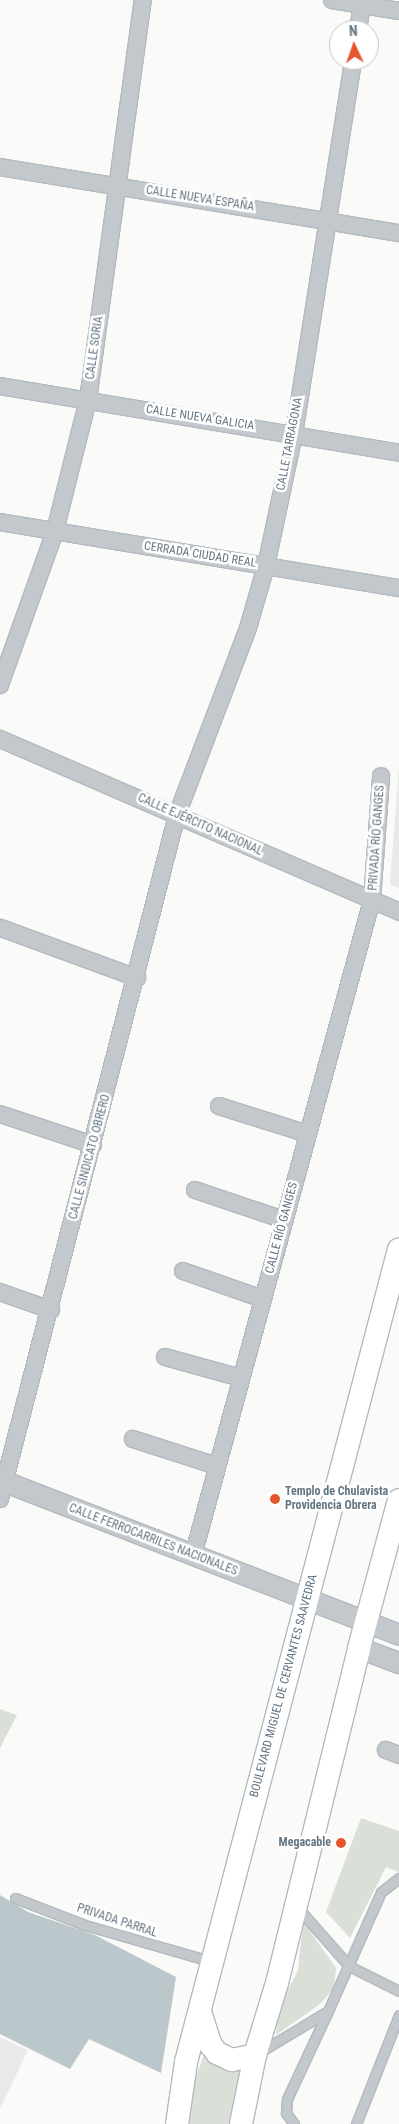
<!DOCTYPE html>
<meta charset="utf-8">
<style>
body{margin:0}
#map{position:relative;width:399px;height:2124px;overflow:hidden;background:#fafaf8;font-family:"Roboto Condensed",sans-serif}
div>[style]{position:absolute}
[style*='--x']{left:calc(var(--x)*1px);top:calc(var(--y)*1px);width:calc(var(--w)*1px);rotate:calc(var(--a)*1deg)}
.built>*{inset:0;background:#e8e9e9}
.green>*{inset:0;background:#dadfd7}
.water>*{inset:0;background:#bbc7cb}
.roads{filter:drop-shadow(1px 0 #b3babf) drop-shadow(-1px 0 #b3babf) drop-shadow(0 1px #b3babf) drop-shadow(0 -1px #b3babf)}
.service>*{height:9px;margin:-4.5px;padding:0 4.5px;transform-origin:4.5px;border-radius:4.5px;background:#c3c8cc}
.minor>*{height:16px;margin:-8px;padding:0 8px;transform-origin:8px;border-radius:8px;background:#c3c8cc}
.tertiary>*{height:20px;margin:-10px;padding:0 10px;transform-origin:10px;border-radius:10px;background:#c3c8cc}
.secondary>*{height:22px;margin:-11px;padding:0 11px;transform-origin:11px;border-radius:11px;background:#fff}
.dots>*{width:14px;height:14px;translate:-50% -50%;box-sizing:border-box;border:2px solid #fff;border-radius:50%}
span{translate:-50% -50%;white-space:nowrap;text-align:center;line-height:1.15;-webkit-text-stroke:5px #fff;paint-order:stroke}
.street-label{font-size:12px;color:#657683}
.poi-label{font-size:12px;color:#657683;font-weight:700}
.left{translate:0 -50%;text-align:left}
.right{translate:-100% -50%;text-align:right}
.north{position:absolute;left:329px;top:20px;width:50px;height:50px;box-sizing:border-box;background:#fff;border:1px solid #c1c8cd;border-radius:50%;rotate:357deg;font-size:14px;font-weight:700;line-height:20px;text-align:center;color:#657683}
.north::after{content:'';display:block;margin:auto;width:18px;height:22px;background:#e4572e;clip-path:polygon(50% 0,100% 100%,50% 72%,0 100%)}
</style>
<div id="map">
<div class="built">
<div style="clip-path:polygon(399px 766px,399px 888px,390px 884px)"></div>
<div style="clip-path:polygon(0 2037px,28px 2050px,0 2109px)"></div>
</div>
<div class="green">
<div style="clip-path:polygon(0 1709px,17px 1715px,0 1748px)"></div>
<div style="clip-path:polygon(361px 1818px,399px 1831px,399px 1872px,386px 1867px,350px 1938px,326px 1912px)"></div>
<div style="clip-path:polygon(303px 1921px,336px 1968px,334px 1988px,320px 2004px,276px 2035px,278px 2010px,298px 1970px)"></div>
<div style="clip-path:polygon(208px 2044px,243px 2062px,234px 2124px,188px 2124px,191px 2090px)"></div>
</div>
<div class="water">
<div style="clip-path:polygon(0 1895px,28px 1912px,95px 1935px,176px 1977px,161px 2073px,89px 2039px,70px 2069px,0 2034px)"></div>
</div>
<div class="roads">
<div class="service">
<div style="--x:15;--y:1898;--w:75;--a:21.1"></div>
<div style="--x:85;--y:1925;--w:133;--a:16.1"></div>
<div style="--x:297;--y:1907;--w:79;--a:48.6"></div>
<div style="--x:349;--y:1966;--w:56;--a:26.6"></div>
<div style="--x:260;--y:2052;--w:79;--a:-31.1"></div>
<div style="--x:328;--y:2011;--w:130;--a:-66"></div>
<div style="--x:381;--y:1892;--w:23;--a:-38"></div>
<div style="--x:294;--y:2124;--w:14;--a:-126"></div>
<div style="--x:286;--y:2113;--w:14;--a:-86"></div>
<div style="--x:287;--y:2099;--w:97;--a:-65"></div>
<div style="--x:356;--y:2124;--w:117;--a:-68.5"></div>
</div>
<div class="minor">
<div style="--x:332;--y:0;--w:68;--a:9.3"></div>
<div style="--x:358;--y:30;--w:30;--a:-81"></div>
<div style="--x:0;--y:167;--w:404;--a:9.4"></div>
<div style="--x:0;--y:386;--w:405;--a:9.5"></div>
<div style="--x:0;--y:522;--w:404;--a:9.4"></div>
<div style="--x:0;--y:685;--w:164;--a:-70.3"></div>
<div style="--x:55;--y:531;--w:135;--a:-75.9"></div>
<div style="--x:88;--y:400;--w:404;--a:-82.2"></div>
<div style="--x:0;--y:739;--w:435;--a:23.4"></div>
<div style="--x:1;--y:928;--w:145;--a:20.2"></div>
<div style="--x:219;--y:1106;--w:93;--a:17.5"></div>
<div style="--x:0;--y:1114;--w:98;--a:18.4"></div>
<div style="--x:195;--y:1190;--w:94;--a:18.6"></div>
<div style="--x:183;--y:1271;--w:85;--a:19.3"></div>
<div style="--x:0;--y:1292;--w:54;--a:19.4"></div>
<div style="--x:165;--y:1357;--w:79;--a:15.4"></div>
<div style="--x:133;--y:1439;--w:88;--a:17.8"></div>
<div style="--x:0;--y:1499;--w:707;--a:-75.49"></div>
<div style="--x:177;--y:815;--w:200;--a:-69.2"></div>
<div style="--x:248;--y:628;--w:65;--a:-73.8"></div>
<div style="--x:266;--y:566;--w:135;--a:-78"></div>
<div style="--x:294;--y:434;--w:379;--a:-81"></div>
<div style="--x:193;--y:1556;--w:680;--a:-74.74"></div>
<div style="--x:372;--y:900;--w:124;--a:-85.8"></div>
<div style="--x:386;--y:1750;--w:14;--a:21"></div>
</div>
<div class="tertiary">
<div style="--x:0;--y:1480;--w:428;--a:21.2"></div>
<div style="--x:359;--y:1648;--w:43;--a:20.6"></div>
</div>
<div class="secondary">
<div style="--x:200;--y:2012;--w:35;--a:72"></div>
<div style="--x:211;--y:2045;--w:10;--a:53"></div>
<div style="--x:217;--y:2053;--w:17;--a:25"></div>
<div style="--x:232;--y:2060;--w:24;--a:-12"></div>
<div style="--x:177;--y:2124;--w:63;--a:-81.7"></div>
<div style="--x:186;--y:2062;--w:840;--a:-75.32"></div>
<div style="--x:241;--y:2124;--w:70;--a:-78.5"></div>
<div style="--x:255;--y:2055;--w:75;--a:-73"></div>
<div style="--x:277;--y:1983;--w:345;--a:-76.2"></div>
<div style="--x:359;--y:1648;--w:153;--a:-74.9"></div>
</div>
</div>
<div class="dots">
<div style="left:275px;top:1499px;background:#e4572e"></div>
<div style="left:341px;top:1843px;background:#e4572e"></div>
</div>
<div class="street-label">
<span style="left:200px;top:199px;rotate:9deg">CALLE NUEVA ESPAÑA</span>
<span style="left:95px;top:348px;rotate:-82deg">CALLE SORIA</span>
<span style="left:200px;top:418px;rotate:9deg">CALLE NUEVA GALICIA</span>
<span style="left:290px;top:444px;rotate:-79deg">CALLE TARRAGONA</span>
<span style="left:200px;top:555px;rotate:9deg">CERRADA CIUDAD REAL</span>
<span style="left:200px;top:825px;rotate:24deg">CALLE EJÉRCITO NACIONAL</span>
<span style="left:377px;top:838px;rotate:-86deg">PRIVADA RÍO GANGES</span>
<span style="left:90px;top:1157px;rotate:-75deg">CALLE SINDICATO OBRERO</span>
<span style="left:282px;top:1228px;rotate:-75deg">CALLE RÍO GANGES</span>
<span style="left:153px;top:1540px;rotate:21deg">CALLE FERROCARRILES NACIONALES</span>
<span style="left:284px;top:1686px;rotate:-75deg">BOULEVARD MIGUEL DE CERVANTES SAAVEDRA</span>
<span style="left:117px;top:1921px;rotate:18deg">PRIVADA PARRAL</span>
</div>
<div class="poi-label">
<span class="left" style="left:285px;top:1499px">Templo de Chulavista<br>Providencia Obrera</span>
<span class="right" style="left:331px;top:1843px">Megacable</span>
</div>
<div class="north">N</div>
</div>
